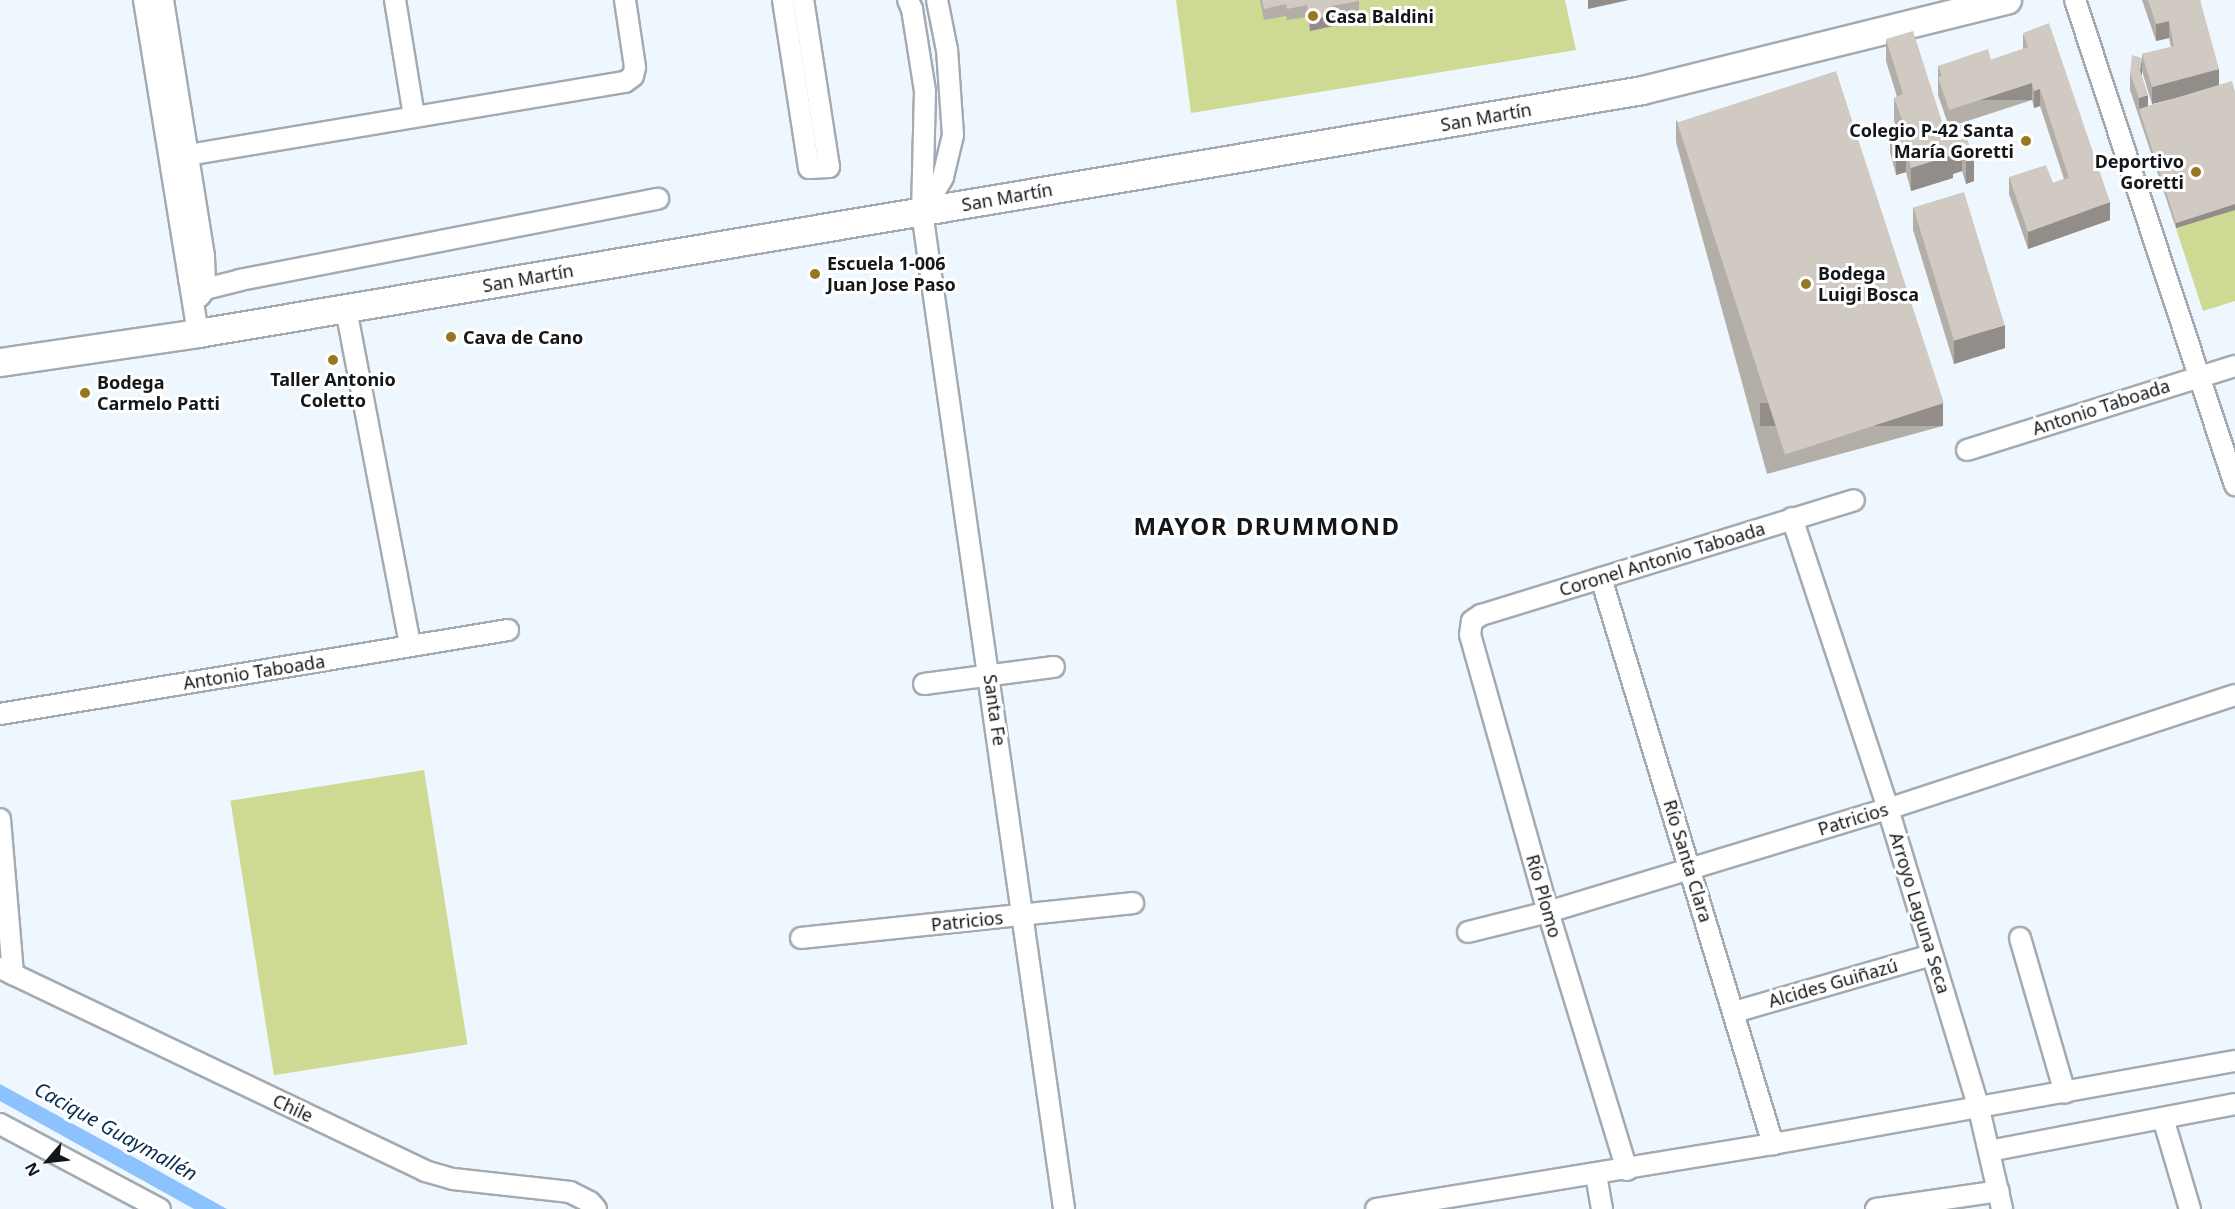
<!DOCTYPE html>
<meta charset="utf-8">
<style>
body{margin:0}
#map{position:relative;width:2235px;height:1209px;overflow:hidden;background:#eff7fe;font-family:"Noto Sans",sans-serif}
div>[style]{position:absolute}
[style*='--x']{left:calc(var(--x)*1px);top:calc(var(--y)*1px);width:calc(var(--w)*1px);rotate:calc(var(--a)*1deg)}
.green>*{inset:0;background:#ceda94;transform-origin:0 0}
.water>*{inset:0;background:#8cc2fe}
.roads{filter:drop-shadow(2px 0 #a3aab1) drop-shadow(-2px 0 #a3aab1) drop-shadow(0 2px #a3aab1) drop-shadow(0 -2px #a3aab1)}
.minor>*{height:20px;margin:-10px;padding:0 10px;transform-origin:10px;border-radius:10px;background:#fff}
.secondary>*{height:27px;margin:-13.5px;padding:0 13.5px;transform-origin:13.5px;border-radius:13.5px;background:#fff}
.wall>*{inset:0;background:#b3aea7}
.shaded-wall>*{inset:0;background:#928d88;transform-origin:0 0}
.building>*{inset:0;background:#d0cac2;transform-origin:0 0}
.dots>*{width:16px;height:16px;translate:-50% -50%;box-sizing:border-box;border:3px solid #fff;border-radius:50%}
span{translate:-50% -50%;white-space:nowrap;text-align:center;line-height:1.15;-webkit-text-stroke:6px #fff;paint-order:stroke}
.poi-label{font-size:18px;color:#141619;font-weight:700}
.left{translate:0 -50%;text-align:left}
.right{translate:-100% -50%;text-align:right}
.street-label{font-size:18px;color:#141619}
.water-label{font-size:20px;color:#062e53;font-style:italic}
.district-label{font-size:24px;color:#141619;font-weight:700;letter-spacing:1.5px}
.north{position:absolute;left:18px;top:1131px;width:60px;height:60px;-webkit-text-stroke:4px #fff;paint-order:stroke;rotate:242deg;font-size:16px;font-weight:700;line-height:24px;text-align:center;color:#141619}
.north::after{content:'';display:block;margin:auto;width:21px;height:27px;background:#141619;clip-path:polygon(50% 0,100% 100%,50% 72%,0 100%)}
</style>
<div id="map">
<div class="green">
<div style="clip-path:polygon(1176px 0,1565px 0,1576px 50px,1191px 113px)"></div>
<div style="clip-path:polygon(2235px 98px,2235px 301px,2203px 311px,2139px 115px)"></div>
<div style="left:424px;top:770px;width:278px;height:196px;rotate:81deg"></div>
</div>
<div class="water">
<div style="clip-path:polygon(0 1084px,137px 1159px,227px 1209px,194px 1209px,0 1101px)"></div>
</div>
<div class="roads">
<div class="minor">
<div style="--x:144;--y:0;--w:337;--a:80.8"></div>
<div style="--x:163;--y:0;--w:259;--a:80.9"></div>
<div style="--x:204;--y:256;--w:33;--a:88"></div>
<div style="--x:205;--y:289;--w:9;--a:126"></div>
<div style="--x:395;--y:0;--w:118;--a:80.7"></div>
<div style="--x:783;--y:0;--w:170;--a:81.2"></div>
<div style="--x:809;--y:168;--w:20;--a:-3"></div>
<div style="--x:829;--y:167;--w:169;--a:-98.8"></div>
<div style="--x:908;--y:0;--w:10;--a:66"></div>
<div style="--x:912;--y:9;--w:83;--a:81"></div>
<div style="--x:925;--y:91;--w:121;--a:91.4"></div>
<div style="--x:922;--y:212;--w:1007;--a:81.89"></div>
<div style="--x:2075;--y:0;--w:511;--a:71.74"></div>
<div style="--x:170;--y:158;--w:461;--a:-9.5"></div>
<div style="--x:625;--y:82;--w:10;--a:-37"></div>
<div style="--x:633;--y:76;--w:9;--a:-77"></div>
<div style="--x:635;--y:67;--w:68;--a:-98.5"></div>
<div style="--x:924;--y:209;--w:37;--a:-59"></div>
<div style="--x:943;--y:177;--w:43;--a:-76.6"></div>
<div style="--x:953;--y:135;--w:85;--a:-94"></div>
<div style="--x:947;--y:50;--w:51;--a:-101.3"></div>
<div style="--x:189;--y:279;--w:19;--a:32"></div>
<div style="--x:205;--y:289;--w:36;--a:-14"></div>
<div style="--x:240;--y:280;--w:426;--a:-11"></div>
<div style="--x:346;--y:309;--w:343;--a:79.2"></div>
<div style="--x:1967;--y:450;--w:281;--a:-17.4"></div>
<div style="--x:1792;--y:518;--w:306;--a:71.7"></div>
<div style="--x:1888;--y:809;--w:313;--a:73.1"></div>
<div style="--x:1979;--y:1109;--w:103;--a:77"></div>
<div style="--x:1601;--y:578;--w:592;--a:73.1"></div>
<div style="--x:924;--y:684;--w:131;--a:-7.5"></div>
<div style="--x:0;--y:714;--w:515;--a:-9.39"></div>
<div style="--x:0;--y:819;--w:156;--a:85.2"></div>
<div style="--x:1468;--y:932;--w:82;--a:-14"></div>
<div style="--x:1548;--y:912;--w:355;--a:-16.9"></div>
<div style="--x:1888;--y:809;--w:365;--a:-18.2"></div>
<div style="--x:801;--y:938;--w:334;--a:-6"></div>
<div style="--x:2020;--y:938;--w:161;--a:73.8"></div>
<div style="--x:0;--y:968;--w:471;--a:25.5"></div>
<div style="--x:425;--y:1171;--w:29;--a:16"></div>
<div style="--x:453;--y:1179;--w:118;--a:6.3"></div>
<div style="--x:570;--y:1192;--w:22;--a:27"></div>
<div style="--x:590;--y:1202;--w:9;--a:49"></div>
<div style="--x:1734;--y:1012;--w:206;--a:-16.1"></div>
<div style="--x:2163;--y:1118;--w:95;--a:73.5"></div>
<div style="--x:0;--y:1124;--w:181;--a:28"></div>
<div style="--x:1989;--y:1151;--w:250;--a:-10.8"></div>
<div style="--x:1627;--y:1170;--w:270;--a:-107"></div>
<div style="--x:1548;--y:912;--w:288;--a:-105.7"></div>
<div style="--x:1470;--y:635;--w:14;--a:-82"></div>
<div style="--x:1472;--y:621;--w:11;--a:-34"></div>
<div style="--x:1481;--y:615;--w:390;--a:-17.1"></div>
<div style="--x:1596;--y:1175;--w:35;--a:80"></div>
<div style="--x:1376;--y:1209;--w:402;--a:-9.3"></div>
<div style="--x:1773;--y:1144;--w:469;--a:-10.2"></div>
<div style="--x:1876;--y:1209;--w:124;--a:-8.3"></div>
</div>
<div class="secondary">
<div style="--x:0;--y:362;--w:200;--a:-8.3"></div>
<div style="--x:198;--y:333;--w:1464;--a:-9.55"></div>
<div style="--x:1642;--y:90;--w:376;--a:-13.9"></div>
</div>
</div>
<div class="wall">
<div style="clip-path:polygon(1260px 0,1359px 0,1359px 13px,1333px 17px,1333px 26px,1310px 31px,1307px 17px,1287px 20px,1286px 16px,1264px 20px)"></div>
<div style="clip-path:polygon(2142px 0,2200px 0,2219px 85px,2235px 92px,2235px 210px,2176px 228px,2130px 90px,2130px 73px,2142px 77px,2148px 106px,2184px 96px,2152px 104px,2142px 71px,2142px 54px,2171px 47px,2169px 38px,2156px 41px)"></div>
<div style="clip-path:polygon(2023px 33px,2110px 220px,2028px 249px,2009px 194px,2009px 177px,2053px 183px,2064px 179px,2040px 106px,2034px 108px,2032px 100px,1949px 127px,1938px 95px,1938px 66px,1991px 60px,2023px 49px)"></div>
<div style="clip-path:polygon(1886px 39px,1945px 131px,1962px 125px,1974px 181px,1966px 184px,1962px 171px,1953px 174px,1953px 178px,1911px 191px,1906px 172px,1896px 175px,1890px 152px,1890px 130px,1896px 128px,1894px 120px,1894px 98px,1897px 97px,1886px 61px)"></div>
<div style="clip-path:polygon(1676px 120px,1943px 426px,1767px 474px,1676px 142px)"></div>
<div style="clip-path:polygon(1913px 207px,2005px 348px,1954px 364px,1913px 230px)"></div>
</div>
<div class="shaded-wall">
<div style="clip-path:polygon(1588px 0,1629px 0,1588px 9px)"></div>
<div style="clip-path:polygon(1333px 15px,1333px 26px,1310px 31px,1310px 20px)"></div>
<div style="clip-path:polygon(2169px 21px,2169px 38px,2156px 41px,2156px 24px)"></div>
<div style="clip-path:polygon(2142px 58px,2142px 75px,2140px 87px,2140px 70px)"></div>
<div style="clip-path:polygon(2219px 69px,2219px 87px,2152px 104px,2152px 87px)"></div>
<div style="left:2032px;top:83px;width:17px;height:87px;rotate:90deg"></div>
<div style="clip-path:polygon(2040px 89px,2040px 106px,2034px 108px,2034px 91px)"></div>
<div style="clip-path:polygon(2148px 95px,2148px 112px,2139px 109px,2139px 98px)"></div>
<div style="clip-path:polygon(1962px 148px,1962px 171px,1953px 174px,1953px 178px,1911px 191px,1911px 168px)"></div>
<div style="clip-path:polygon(1906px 149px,1906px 172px,1896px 175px,1896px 152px)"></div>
<div style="clip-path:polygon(1974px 158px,1974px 181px,1966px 184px,1966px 161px)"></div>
<div style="clip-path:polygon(2110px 202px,2110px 220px,2028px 249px,2028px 232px)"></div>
<div style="clip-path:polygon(2235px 204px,2235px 210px,2176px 228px,2176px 223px)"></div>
<div style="clip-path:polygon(2005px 325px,2005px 348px,1954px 364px,1954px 341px)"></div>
<div style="left:1943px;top:403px;width:23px;height:183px;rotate:90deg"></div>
</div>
<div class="building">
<div style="clip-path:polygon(1262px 0,1359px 0,1359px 1px,1331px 6px,1333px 15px,1310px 20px,1307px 5px,1287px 9px,1286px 4px,1264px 9px)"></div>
<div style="clip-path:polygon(2148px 0,2200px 0,2219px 69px,2152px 87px,2142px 54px,2174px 46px,2169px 21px,2156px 24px)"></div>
<div style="clip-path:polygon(2049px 23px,2110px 202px,2028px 232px,2009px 177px,2046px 165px,2053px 183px,2069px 178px,2040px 89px,2034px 91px,2032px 83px,1949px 110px,1938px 77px,1942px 76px,1938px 66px,1988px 49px,1991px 60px,2028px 47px,2023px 33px)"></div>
<div style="clip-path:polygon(1913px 31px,1945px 131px,1962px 125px,1974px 158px,1966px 161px,1962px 148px,1952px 152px,1953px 155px,1911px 168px,1906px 149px,1896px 152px,1890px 130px,1904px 125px,1894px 98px,1903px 94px,1886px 39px)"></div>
<div style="clip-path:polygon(2132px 55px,2142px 58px,2140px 70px,2148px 95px,2139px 98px,2130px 73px)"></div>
<div style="left:1836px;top:71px;width:349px;height:167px;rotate:72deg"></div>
<div style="clip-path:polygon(2232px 81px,2235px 92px,2235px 204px,2176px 223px,2139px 109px)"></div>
<div style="left:1964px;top:192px;width:139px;height:53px;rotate:73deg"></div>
</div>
<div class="dots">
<div style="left:1313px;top:16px;background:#977720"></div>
<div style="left:2026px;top:141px;background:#977720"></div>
<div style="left:2196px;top:172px;background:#977720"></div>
<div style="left:815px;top:274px;background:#977720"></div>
<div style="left:1806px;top:284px;background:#977720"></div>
<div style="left:451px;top:337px;background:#977720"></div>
<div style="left:333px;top:360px;background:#977720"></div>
<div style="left:85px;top:393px;background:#977720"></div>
</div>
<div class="poi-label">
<span class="left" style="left:1325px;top:16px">Casa Baldini</span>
<span class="right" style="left:2014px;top:141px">Colegio P-42 Santa<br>María Goretti</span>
<span class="right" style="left:2184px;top:172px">Deportivo<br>Goretti</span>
<span class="left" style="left:827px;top:274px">Escuela 1-006<br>Juan Jose Paso</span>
<span class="left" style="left:1818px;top:284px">Bodega<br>Luigi Bosca</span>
<span class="left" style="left:463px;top:337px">Cava de Cano</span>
<span style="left:333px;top:390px">Taller Antonio<br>Coletto</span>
<span class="left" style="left:97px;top:393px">Bodega<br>Carmelo Patti</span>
</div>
<div class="street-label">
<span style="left:1486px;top:117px;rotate:-10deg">San Martín</span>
<span style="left:1007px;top:197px;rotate:-10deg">San Martín</span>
<span style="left:528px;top:278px;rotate:-10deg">San Martín</span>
<span style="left:2101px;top:407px;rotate:-18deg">Antonio Taboada</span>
<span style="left:1662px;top:559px;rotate:-17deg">Coronel Antonio Taboada</span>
<span style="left:254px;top:672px;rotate:-9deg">Antonio Taboada</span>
<span style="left:995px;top:710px;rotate:82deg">Santa Fe</span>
<span style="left:1853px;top:819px;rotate:-17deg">Patricios</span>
<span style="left:1688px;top:861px;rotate:73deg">Río Santa Clara</span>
<span style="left:1544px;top:896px;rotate:74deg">Río Plomo</span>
<span style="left:1920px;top:913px;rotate:73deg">Arroyo Laguna Seca</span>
<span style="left:967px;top:921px;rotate:-6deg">Patricios</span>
<span style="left:1833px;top:983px;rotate:-16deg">Alcides Guiñazú</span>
<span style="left:293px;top:1108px;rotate:25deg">Chile</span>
</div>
<div class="water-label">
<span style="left:116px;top:1131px;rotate:29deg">Cacique Guaymallén</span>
</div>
<div class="district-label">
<span style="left:1267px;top:526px">MAYOR DRUMMOND</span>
</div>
<div class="north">N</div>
</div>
